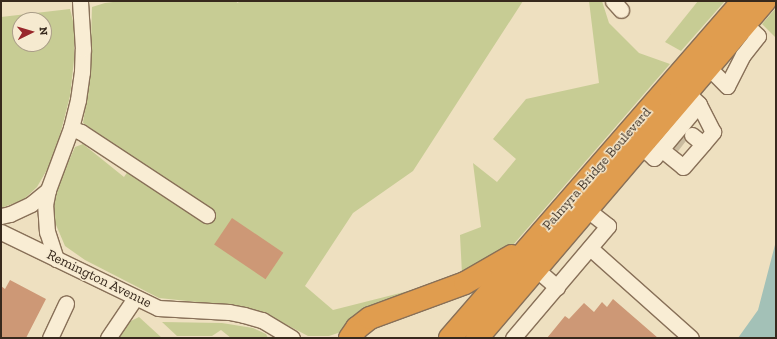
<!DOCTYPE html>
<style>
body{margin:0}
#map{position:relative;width:777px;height:339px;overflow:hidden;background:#eee0c0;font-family:"Zilla Slab",serif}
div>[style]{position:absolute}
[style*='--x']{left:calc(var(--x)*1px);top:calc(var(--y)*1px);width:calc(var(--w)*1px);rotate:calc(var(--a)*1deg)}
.green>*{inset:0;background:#c7cc94}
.water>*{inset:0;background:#a3c1b7}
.building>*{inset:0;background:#cd9876;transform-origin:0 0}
.minor-tunnel>*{height:15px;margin-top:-7.5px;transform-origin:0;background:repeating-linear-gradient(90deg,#c9bb9f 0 15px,transparent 0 23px)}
.roads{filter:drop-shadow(1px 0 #887058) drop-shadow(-1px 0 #887058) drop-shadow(0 1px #887058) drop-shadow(0 -1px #887058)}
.minor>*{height:15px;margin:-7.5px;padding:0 7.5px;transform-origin:7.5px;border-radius:7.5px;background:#f9edd4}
.highway>*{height:22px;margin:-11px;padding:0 11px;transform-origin:11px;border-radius:11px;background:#e09d4f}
span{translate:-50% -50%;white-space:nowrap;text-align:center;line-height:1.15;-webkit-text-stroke:3px #f6ead0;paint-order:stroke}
.street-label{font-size:14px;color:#37291d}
.frame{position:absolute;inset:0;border:2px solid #37291d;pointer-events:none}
.north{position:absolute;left:12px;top:12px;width:40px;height:40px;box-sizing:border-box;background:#f6ead0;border:1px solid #aa9d88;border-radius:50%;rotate:85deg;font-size:11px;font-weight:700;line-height:16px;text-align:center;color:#37291d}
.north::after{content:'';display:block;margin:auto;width:14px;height:18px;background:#98272b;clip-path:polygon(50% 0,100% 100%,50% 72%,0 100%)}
</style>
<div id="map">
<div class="green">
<div style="clip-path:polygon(121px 1px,235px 1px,238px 3px,239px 1px,523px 1px,413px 171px,353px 213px,305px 286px,333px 310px,428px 286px,344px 331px,329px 336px,308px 336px,266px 314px,244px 307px,159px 298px,85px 260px,65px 246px,51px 213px,53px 196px,75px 147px,83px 144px,124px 177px,136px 159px,83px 123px,90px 76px,92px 7px,105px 3px)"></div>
<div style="clip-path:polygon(589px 1px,602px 1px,609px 23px,639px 53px,670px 64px,513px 245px,490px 264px,462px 274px,460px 235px,481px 227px,473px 163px,497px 182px,516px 159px,493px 139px,526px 99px,599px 83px)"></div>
<div style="clip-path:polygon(698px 1px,725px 1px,681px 51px,665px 42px)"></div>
<div style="clip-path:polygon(776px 8px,776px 38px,762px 24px)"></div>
<div style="clip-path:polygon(evenodd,70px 9px,74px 25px,74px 60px,70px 96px,60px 135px,48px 168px,37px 187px,23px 200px,1px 208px,1px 17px,70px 9px,20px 20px,44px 20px,44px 44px,20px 44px,20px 20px)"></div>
<div style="clip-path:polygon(139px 317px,162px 338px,118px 338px,127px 323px)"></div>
<div style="clip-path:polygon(162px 322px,222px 323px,253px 328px,266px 334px,268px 338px,231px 338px,221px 330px,212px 336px,177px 336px)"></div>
</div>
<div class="water">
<div style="clip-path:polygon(776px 241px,776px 338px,738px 338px,758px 310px)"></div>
</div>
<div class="building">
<div style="left:232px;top:218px;width:62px;height:32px;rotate:34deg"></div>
<div style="clip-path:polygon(10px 280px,46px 299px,26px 338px,1px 338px,1px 286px,5px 289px)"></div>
<div style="clip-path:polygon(613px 299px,658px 338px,547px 338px,565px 316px,569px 319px,584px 303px,594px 312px,602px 302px,607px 307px)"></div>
</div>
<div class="minor-tunnel">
<div style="--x:674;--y:138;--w:11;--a:38"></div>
</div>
<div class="roads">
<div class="minor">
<div style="--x:613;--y:1;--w:12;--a:48"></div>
<div style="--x:708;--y:67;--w:27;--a:45"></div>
<div style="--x:727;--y:86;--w:35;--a:-63"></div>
<div style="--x:743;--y:55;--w:24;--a:-52"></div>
<div style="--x:758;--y:36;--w:18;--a:-137"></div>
<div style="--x:71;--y:128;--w:11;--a:22"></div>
<div style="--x:81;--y:132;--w:151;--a:33.4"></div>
<div style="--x:692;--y:135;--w:14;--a:39"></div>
<div style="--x:640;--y:145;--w:19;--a:43"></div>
<div style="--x:654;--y:158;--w:70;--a:-50.2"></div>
<div style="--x:699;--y:104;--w:18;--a:-137"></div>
<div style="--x:661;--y:149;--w:28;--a:39"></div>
<div style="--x:683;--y:167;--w:30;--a:-49"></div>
<div style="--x:703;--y:144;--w:16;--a:-50"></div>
<div style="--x:713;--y:132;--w:31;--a:-117"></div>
<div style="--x:1;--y:216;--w:9;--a:-13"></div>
<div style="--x:10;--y:214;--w:23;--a:-25"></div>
<div style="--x:31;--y:204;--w:22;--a:-39"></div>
<div style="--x:1;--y:232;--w:174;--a:25.8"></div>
<div style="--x:158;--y:308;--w:71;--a:3.2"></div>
<div style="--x:229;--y:312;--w:15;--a:11"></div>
<div style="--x:244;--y:315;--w:19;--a:16"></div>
<div style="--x:262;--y:320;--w:35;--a:31"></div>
<div style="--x:590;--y:248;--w:135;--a:41.7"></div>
<div style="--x:56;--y:259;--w:28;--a:-108"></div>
<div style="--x:47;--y:232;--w:27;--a:-94"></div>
<div style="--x:45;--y:205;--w:15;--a:-79"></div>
<div style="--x:48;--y:190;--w:66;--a:-69.6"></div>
<div style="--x:71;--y:128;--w:29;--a:-76"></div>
<div style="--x:78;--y:100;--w:28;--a:-82"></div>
<div style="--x:82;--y:72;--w:23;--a:-88"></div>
<div style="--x:83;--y:49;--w:48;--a:-93.6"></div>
<div style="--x:536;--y:269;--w:28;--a:41"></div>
<div style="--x:50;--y:338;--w:38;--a:-65"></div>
<div style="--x:108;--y:338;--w:48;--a:-56"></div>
<div style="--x:513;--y:338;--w:147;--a:-49.7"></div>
<div style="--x:608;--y:226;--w:28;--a:-142"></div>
</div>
<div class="highway">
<div style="--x:350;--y:338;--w:12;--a:-55"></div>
<div style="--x:357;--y:328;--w:16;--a:-38"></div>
<div style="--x:370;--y:318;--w:101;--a:-20.2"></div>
<div style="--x:465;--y:283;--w:54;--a:-29.9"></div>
<div style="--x:450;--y:338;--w:447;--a:-49"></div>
<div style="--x:477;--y:338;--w:443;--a:-49.5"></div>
</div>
</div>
<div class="street-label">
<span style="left:597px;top:169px;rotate:-49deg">Palmyra Bridge Boulevard</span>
<span style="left:99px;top:279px;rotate:26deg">Remington Avenue</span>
</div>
<div class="frame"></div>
<div class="north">N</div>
</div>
